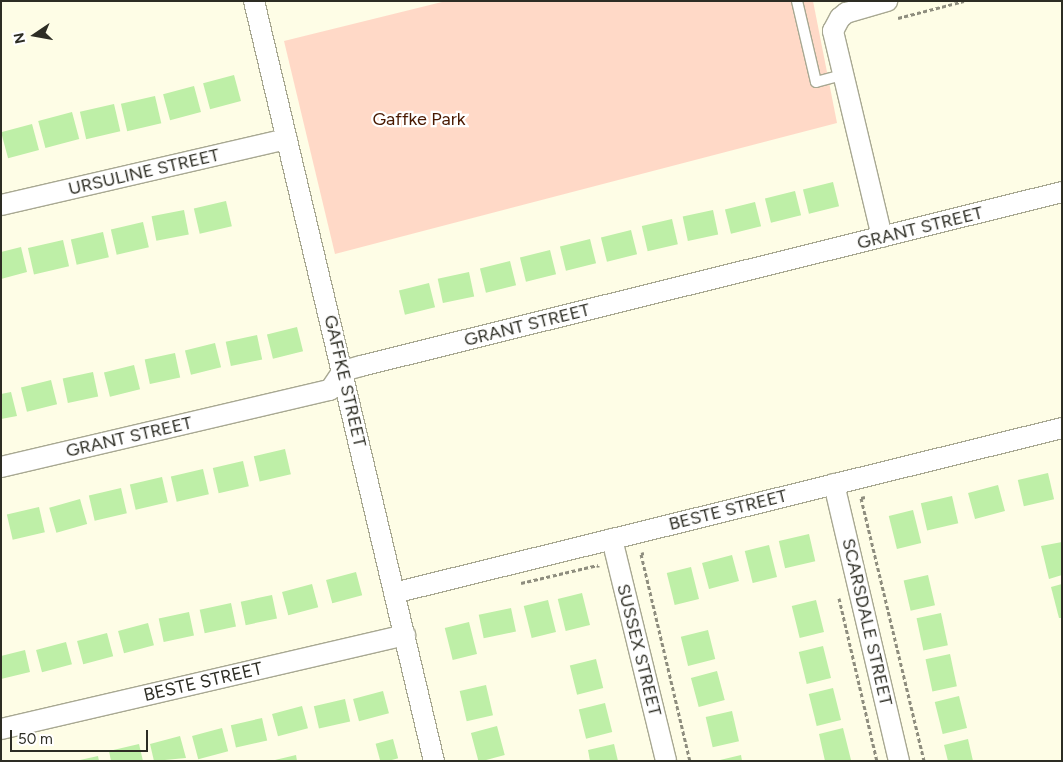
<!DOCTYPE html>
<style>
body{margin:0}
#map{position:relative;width:1063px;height:762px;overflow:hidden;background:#fefde6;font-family:Figtree,sans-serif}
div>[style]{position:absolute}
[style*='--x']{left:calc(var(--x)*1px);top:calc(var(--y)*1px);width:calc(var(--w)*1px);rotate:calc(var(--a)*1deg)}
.green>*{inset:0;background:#ffd9c7}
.building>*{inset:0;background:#beefa7;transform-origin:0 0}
.path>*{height:3px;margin-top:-1.5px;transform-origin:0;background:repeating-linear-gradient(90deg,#8e8d7e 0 4px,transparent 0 6.5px)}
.roads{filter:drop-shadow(1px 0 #a8a892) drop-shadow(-1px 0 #a8a892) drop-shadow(0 1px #a8a892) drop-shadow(0 -1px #a8a892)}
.lane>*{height:10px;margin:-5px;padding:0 5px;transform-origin:5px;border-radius:5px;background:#fff}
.street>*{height:20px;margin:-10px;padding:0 10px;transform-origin:10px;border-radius:10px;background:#fff}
span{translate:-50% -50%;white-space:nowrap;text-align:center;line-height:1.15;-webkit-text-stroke:4.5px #fff;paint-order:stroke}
.park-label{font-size:18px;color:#491900}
.street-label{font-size:18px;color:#2d2d24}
.frame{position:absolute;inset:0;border:2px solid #2d2d24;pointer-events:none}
.north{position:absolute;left:10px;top:10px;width:50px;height:50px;-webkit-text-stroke:4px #fff;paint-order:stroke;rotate:258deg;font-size:14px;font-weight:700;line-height:20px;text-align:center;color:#2d2d24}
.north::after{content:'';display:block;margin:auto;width:18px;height:22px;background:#2d2d24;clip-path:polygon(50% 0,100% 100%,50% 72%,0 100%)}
.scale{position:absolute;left:10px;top:730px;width:138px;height:22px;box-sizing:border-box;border:2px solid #2d2d24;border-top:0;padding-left:6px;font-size:15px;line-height:18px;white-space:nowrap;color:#2d2d24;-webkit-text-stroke:4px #fff;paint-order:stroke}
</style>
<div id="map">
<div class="green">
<div style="clip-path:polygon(446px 1px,813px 1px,837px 123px,335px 254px,284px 41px)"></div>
</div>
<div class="building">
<div style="left:234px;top:75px;width:27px;height:32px;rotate:75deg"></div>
<div style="left:194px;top:86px;width:27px;height:32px;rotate:75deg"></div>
<div style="left:155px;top:96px;width:28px;height:35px;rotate:77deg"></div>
<div style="left:114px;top:104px;width:28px;height:35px;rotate:77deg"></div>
<div style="left:72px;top:112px;width:28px;height:35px;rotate:75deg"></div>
<div style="left:32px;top:124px;width:27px;height:32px;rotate:75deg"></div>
<div style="left:833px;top:182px;width:25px;height:31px;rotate:76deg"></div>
<div style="left:795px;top:191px;width:25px;height:31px;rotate:76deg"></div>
<div style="left:226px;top:201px;width:26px;height:33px;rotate:77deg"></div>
<div style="left:755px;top:202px;width:25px;height:31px;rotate:76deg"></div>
<div style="left:184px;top:210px;width:25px;height:33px;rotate:79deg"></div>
<div style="left:713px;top:210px;width:25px;height:31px;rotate:78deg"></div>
<div style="left:672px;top:219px;width:26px;height:31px;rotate:77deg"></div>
<div style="left:143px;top:222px;width:26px;height:33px;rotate:77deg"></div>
<div style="left:631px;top:230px;width:25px;height:31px;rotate:76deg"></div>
<div style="left:103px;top:232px;width:26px;height:33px;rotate:77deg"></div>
<div style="left:590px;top:239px;width:25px;height:31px;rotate:76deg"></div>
<div style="left:63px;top:240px;width:27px;height:36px;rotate:77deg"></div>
<div style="clip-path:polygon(21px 247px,27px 272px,1px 279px,1px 252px)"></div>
<div style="left:550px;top:250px;width:25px;height:31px;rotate:76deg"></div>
<div style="left:510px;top:261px;width:25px;height:31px;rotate:76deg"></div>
<div style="left:469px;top:272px;width:25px;height:32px;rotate:78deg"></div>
<div style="left:429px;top:283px;width:25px;height:31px;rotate:76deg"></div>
<div style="left:297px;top:327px;width:25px;height:31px;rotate:76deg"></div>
<div style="left:257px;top:335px;width:25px;height:32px;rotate:78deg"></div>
<div style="left:215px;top:343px;width:25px;height:31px;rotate:76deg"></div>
<div style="left:175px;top:353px;width:25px;height:31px;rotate:78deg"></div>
<div style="left:134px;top:365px;width:25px;height:31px;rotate:76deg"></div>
<div style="left:93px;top:372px;width:25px;height:31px;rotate:78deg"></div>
<div style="left:51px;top:380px;width:25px;height:31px;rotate:76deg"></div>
<div style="clip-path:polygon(11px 392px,17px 416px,1px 419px,1px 394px)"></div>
<div style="left:285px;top:449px;width:26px;height:32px;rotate:77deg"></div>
<div style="left:243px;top:461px;width:26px;height:31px;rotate:77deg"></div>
<div style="left:203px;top:469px;width:26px;height:33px;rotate:77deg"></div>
<div style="left:1048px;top:473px;width:27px;height:31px;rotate:77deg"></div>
<div style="left:162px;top:477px;width:26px;height:33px;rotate:77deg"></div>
<div style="left:998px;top:485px;width:27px;height:31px;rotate:75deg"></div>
<div style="left:121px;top:488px;width:26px;height:33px;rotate:77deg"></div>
<div style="left:952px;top:496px;width:28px;height:32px;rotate:77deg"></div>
<div style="left:80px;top:499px;width:26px;height:32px;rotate:74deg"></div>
<div style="left:39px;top:507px;width:26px;height:33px;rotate:77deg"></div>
<div style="left:913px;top:510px;width:34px;height:25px;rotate:76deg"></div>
<div style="left:809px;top:534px;width:28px;height:31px;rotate:77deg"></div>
<div style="clip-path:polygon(1062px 542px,1062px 575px,1049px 579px,1041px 546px)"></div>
<div style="left:769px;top:545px;width:33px;height:25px;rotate:76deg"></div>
<div style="left:732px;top:555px;width:27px;height:31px;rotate:75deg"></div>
<div style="left:691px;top:567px;width:33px;height:25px;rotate:76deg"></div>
<div style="left:356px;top:572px;width:24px;height:31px;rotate:75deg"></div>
<div style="left:928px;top:575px;width:31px;height:25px;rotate:77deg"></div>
<div style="left:312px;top:584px;width:24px;height:31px;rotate:75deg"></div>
<div style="clip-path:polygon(1062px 584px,1062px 618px,1059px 618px,1051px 587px)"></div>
<div style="left:582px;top:593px;width:33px;height:25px;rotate:76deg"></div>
<div style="left:272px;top:595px;width:24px;height:32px;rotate:78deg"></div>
<div style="left:548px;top:600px;width:33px;height:25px;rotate:76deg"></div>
<div style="left:816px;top:600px;width:33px;height:25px;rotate:76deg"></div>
<div style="left:231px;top:603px;width:24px;height:32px;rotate:78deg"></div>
<div style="left:511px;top:608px;width:24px;height:33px;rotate:78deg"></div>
<div style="left:189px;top:612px;width:24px;height:31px;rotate:78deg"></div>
<div style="left:941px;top:613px;width:33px;height:25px;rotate:78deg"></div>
<div style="left:469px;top:622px;width:33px;height:25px;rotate:76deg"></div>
<div style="left:148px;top:623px;width:23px;height:31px;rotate:75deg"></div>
<div style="left:708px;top:630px;width:30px;height:28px;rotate:76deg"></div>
<div style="left:107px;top:633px;width:24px;height:31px;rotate:75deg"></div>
<div style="left:66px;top:642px;width:23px;height:31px;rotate:75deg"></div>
<div style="left:823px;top:646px;width:33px;height:25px;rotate:76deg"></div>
<div style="clip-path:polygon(25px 650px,30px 672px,1px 679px,1px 656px)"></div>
<div style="left:950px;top:654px;width:33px;height:25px;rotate:78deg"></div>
<div style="left:596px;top:659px;width:30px;height:27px;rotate:76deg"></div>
<div style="left:717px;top:671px;width:30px;height:27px;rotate:75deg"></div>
<div style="left:486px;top:685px;width:31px;height:27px;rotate:77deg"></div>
<div style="left:833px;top:688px;width:33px;height:25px;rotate:76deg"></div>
<div style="left:383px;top:691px;width:23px;height:31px;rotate:75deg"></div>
<div style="left:959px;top:696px;width:33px;height:25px;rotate:76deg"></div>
<div style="left:345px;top:699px;width:23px;height:32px;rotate:77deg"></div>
<div style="left:605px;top:703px;width:30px;height:27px;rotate:76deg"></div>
<div style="left:302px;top:706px;width:23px;height:31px;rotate:75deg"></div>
<div style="left:732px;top:711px;width:31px;height:27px;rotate:77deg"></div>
<div style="left:262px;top:718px;width:23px;height:32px;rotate:77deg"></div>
<div style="left:497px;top:726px;width:30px;height:27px;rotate:75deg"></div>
<div style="left:222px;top:728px;width:24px;height:31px;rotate:75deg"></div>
<div style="clip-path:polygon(843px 728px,851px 760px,825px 761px,819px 734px)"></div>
<div style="clip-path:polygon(180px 736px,186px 758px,154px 761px,150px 744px)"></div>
<div style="left:393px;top:739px;width:20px;height:18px;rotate:75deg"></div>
<div style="clip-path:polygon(968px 739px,973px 761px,948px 761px,944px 745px)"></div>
<div style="clip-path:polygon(139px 744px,143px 761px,111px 761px,109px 751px)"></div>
<div style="clip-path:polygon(614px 744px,618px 761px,590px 761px,588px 750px)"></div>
<div style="clip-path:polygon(296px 755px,297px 761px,276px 761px,275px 760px)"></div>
<div style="clip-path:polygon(741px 755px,742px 761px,720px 761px,720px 760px)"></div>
<div style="clip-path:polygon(98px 756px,99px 761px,80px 761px,80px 760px)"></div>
</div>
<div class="path">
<div style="--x:898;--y:18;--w:68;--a:-14.4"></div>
<div style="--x:865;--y:497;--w:4;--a:166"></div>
<div style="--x:861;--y:498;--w:270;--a:76.5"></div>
<div style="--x:644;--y:553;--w:3;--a:162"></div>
<div style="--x:641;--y:554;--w:213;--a:76.7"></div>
<div style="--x:521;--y:583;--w:79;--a:-13.2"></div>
<div style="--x:598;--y:565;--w:2;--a:90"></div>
<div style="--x:839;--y:598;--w:167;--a:76.9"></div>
</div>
<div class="roads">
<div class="lane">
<div style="--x:797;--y:1;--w:83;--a:76.8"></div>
<div style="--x:816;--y:82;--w:28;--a:-15"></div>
</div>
<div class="street">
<div style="--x:254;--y:1;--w:781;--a:76.68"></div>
<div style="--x:1;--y:205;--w:293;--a:-13"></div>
<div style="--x:882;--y:237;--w:212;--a:-103.4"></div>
<div style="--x:833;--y:31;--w:15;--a:-62"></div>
<div style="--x:840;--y:18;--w:8;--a:-40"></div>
<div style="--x:846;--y:13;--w:43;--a:-16.3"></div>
<div style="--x:1;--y:467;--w:338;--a:-13.2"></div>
<div style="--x:330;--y:390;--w:23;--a:-56"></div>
<div style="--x:343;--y:371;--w:19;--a:-16"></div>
<div style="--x:361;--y:366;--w:722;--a:-13.94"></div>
<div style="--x:834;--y:484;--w:285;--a:76.8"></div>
<div style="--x:612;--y:539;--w:228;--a:76.3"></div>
<div style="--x:394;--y:593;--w:688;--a:-13.87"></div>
<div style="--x:1;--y:729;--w:415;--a:-13.1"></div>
</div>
</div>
<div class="park-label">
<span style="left:419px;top:119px">Gaffke Park</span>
</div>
<div class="street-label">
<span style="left:144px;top:172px;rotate:-13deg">URSULINE STREET</span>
<span style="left:920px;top:228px;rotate:-14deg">GRANT STREET</span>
<span style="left:527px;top:325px;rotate:-14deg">GRANT STREET</span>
<span style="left:345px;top:381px;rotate:77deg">GAFFKE STREET</span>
<span style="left:129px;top:437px;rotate:-13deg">GRANT STREET</span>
<span style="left:728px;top:510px;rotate:-14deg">BESTE STREET</span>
<span style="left:867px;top:622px;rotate:77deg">SCARSDALE STREET</span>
<span style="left:639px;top:650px;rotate:76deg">SUSSEX STREET</span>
<span style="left:203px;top:682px;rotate:-13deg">BESTE STREET</span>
</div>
<div class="frame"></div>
<div class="north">N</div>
<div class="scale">50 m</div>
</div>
